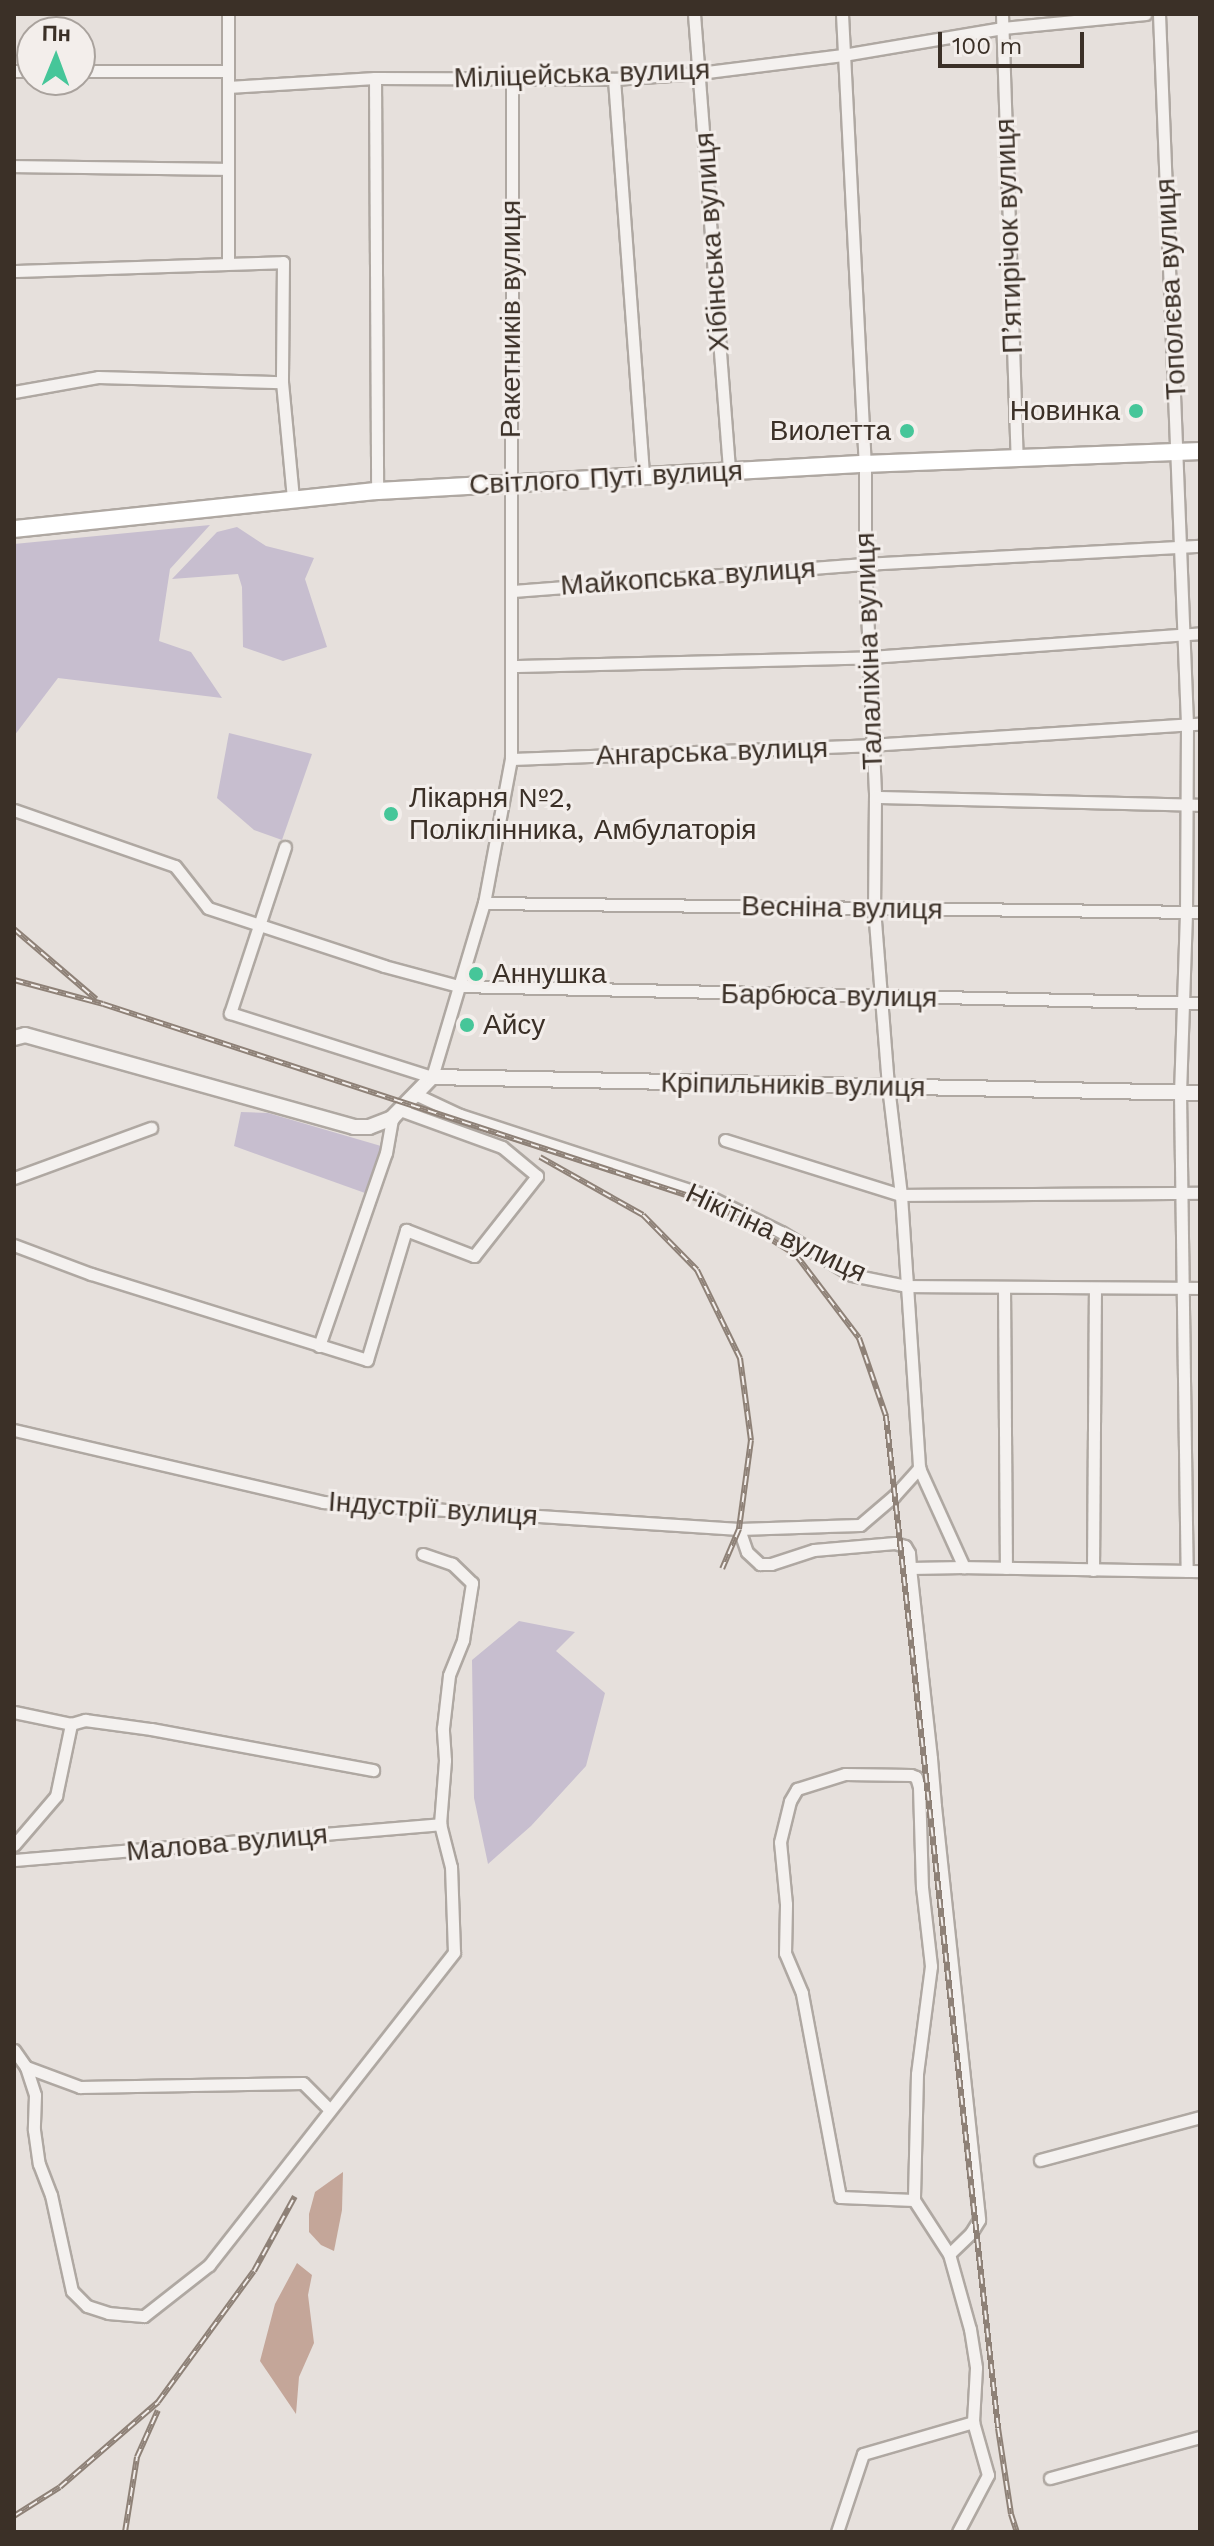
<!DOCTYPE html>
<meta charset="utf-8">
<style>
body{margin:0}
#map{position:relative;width:1214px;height:2546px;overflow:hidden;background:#e6e0dc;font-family:"Work Sans",sans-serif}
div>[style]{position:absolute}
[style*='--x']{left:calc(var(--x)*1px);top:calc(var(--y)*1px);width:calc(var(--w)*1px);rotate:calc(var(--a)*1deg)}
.green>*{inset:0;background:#c7becf}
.water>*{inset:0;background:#c4a699}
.roads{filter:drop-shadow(2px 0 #afa8a2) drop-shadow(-2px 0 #afa8a2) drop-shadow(0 2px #afa8a2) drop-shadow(0 -2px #afa8a2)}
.minor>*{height:11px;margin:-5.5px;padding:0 5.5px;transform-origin:5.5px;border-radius:5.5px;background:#f4f1ef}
.tertiary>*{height:14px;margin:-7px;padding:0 7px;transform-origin:7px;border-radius:7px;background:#f4f1ef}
.secondary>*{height:16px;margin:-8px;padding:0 8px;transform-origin:8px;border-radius:8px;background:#fff}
.rail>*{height:6px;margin-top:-3px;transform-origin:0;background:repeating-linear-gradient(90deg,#f3eeeb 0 9px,#8e8177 0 18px);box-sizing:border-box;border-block:2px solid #8e8177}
.dots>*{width:22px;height:22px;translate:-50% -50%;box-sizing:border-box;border:4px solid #f3eeeb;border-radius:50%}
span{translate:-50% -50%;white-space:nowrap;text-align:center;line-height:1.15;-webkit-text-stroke:6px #f3eeeb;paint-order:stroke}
.street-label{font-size:28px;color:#3b3027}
.poi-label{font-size:28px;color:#3b3027}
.right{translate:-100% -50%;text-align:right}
.left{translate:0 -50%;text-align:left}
.frame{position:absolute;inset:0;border:16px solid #3b3027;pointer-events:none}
.north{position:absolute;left:16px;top:16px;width:80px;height:80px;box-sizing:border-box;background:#f3eeeb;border:2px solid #a9a29d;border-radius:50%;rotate:1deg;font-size:22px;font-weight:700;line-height:32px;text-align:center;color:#3b3027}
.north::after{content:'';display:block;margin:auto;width:28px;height:36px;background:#46c699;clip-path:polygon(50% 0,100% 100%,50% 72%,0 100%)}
.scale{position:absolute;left:938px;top:32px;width:146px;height:36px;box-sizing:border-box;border:4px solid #3b3027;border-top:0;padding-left:10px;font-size:24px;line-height:28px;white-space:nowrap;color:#3b3027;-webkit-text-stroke:6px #f3eeeb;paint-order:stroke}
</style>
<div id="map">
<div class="green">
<div style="clip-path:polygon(210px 525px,170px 569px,159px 641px,191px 652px,222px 698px,58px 678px,14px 736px,14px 544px)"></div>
<div style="clip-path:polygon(237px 527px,266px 546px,314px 558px,305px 579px,327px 647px,283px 661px,243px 647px,242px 587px,238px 574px,172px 579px,217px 532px)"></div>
<div style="clip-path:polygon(229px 733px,312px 754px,282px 840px,254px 830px,217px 798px)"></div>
<div style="clip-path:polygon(241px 1112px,268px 1113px,381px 1146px,365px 1193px,234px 1146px)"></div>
<div style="clip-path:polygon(519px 1621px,575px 1632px,556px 1651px,605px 1693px,586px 1766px,531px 1826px,488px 1864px,474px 1798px,472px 1660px)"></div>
</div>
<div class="water">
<div style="clip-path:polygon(343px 2172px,342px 2210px,334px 2251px,321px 2245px,309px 2232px,309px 2214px,315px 2192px)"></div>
<div style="clip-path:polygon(297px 2263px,312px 2275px,308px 2295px,314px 2343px,299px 2377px,296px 2414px,260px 2361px,275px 2304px)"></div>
</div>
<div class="roads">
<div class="minor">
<div style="--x:694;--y:14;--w:458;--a:85.6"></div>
<div style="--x:842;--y:14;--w:451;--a:87.1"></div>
<div style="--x:865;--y:464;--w:100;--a:90"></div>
<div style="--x:865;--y:564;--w:233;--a:87.5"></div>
<div style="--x:875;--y:797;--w:111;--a:90.5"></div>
<div style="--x:874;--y:908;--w:179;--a:85.5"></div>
<div style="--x:888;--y:1086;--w:110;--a:83.2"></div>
<div style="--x:901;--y:1195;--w:274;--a:86.2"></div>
<div style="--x:919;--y:1468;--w:109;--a:65.6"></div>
<div style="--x:964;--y:1567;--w:236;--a:1"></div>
<div style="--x:1002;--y:14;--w:444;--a:88.1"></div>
<div style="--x:1159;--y:14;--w:712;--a:87.74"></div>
<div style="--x:1187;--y:725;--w:188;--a:90.3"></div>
<div style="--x:1186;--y:913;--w:180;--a:91.9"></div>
<div style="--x:1180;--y:1093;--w:478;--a:89.2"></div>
<div style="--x:14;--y:71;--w:18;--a:0"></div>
<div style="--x:80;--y:71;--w:148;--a:0"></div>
<div style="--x:228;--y:71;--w:16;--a:90"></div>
<div style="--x:228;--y:87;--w:147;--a:-3.5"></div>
<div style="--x:375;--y:78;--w:239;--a:0.2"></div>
<div style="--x:614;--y:79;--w:85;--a:-4"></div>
<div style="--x:699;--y:73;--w:145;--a:-7.1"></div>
<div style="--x:843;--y:55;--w:162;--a:-9.6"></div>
<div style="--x:1003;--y:28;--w:143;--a:-5.6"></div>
<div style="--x:228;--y:71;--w:57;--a:-90"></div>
<div style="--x:375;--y:78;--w:413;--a:89.7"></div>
<div style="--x:614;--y:79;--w:398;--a:85.8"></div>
<div style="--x:14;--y:166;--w:214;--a:0.8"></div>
<div style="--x:228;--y:261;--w:174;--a:-90"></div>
<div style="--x:14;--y:271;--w:269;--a:-1.9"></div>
<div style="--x:283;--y:262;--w:120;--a:90.5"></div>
<div style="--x:282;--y:382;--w:117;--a:84.6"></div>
<div style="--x:14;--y:392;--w:85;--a:-10.1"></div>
<div style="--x:98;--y:377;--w:184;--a:1.6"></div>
<div style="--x:512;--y:591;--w:354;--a:-4.4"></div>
<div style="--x:865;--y:564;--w:335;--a:-3.1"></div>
<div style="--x:513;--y:666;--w:356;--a:-1.4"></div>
<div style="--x:869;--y:657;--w:332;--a:-4.1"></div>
<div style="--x:511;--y:759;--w:360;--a:-2.2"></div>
<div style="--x:871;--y:745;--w:330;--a:-3.7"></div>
<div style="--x:875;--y:797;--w:325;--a:1.4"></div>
<div style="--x:14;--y:810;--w:170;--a:19.2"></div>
<div style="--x:175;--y:866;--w:53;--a:51.8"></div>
<div style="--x:208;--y:908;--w:185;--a:18.2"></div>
<div style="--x:384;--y:966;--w:77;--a:15.1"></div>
<div style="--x:458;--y:986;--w:742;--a:1.31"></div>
<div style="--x:285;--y:847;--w:175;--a:108.3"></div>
<div style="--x:230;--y:1013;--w:212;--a:17.6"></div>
<div style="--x:432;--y:1077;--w:182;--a:-73.4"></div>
<div style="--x:484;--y:903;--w:147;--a:-79.4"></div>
<div style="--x:511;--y:759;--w:680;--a:-89.92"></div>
<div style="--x:484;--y:903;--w:716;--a:0.72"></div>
<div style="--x:415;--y:1094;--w:50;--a:25"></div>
<div style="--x:460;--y:1115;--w:261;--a:18.1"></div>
<div style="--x:708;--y:1196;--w:81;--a:26.3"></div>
<div style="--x:781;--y:1232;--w:83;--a:31.2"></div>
<div style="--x:852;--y:1275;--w:55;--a:11.5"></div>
<div style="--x:906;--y:1286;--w:294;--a:0.4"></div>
<div style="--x:725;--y:1140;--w:184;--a:17.4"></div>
<div style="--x:901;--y:1195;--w:299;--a:-0.4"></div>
<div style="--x:14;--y:1178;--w:146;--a:-20.1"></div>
<div style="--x:14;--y:1245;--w:82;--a:20.6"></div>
<div style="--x:91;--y:1274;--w:289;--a:17.3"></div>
<div style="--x:367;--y:1360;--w:136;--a:-73.3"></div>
<div style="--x:406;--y:1230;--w:73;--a:20.9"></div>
<div style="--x:474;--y:1256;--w:102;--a:-51.8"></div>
<div style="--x:537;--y:1176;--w:45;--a:-140.4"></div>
<div style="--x:502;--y:1147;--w:109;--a:-160.1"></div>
<div style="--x:1004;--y:1287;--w:281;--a:89.6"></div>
<div style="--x:319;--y:1346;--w:204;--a:-70.9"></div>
<div style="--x:386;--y:1153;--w:36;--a:-80"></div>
<div style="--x:14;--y:1430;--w:317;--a:13.1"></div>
<div style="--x:323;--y:1502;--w:417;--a:3.7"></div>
<div style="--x:739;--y:1529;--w:121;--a:-1.9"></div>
<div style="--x:860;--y:1525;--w:45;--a:-40.5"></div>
<div style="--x:894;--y:1496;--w:38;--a:-48"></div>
<div style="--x:739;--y:1529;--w:24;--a:71"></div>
<div style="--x:747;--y:1552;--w:18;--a:43"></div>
<div style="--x:760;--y:1564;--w:11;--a:0"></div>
<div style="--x:771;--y:1564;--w:45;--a:-18"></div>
<div style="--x:814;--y:1550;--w:81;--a:-4.9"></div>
<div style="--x:895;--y:1543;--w:10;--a:17"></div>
<div style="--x:905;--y:1546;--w:8;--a:60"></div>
<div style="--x:909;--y:1553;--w:15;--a:86"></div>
<div style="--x:1093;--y:1570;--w:282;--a:-89.6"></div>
<div style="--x:14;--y:1712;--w:58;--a:11.9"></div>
<div style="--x:71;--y:1724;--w:15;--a:-16"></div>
<div style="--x:85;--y:1720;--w:67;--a:7.8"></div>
<div style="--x:151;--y:1729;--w:226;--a:10.5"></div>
<div style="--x:935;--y:1806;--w:416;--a:83.9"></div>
<div style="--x:979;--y:2220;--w:15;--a:122"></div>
<div style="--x:971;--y:2233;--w:30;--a:136"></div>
<div style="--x:931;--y:1809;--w:5;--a:-37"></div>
<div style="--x:935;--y:1806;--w:48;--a:-94.8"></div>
<div style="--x:931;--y:1758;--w:191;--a:-96.3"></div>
<div style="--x:910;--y:1568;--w:54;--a:-1.1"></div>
<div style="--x:14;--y:1845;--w:65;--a:-49.4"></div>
<div style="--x:56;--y:1796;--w:74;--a:-78.2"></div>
<div style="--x:14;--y:1860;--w:428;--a:-4.8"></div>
<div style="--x:14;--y:2050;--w:21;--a:55"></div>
<div style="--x:26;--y:2067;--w:58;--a:20.3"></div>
<div style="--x:80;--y:2087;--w:223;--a:-1"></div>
<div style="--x:303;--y:2083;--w:37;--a:45"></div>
<div style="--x:26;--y:2067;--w:29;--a:72"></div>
<div style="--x:35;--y:2095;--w:35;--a:92"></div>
<div style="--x:34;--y:2130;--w:34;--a:82"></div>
<div style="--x:39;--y:2164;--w:33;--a:69"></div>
<div style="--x:51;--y:2195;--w:98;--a:77.7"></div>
<div style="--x:72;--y:2291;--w:21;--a:45"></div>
<div style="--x:87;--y:2306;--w:22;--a:18"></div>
<div style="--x:108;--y:2313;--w:36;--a:5"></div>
<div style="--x:144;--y:2316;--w:83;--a:-38.1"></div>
<div style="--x:209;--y:2265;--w:397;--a:-51.9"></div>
<div style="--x:454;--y:1952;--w:85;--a:-92"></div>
<div style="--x:451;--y:1867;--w:44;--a:-104.3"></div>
<div style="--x:440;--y:1824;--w:64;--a:-85.5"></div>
<div style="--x:445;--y:1760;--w:32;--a:-94"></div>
<div style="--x:443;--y:1728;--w:53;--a:-83.5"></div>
<div style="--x:449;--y:1675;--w:38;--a:-68"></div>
<div style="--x:463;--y:1640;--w:58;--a:-81"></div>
<div style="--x:472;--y:1583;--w:28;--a:-136"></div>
<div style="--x:452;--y:1564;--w:31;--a:-161"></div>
<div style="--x:1040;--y:2160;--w:166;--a:-15"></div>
<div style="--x:914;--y:2200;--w:74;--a:-177.7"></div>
<div style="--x:840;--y:2197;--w:208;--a:-100.6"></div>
<div style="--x:802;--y:1993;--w:43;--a:-113"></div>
<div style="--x:785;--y:1953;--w:49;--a:-88.8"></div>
<div style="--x:786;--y:1904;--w:62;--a:-95.5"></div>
<div style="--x:780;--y:1842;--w:42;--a:-76.3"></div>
<div style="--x:790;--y:1801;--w:14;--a:-60"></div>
<div style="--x:797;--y:1789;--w:50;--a:-17.4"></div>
<div style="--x:845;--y:1774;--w:66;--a:0.9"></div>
<div style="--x:911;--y:1775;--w:5;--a:22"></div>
<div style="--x:916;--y:1777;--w:10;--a:73"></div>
<div style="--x:919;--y:1787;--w:100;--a:88.3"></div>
<div style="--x:922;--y:1887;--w:80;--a:83.5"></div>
<div style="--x:931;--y:1966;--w:109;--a:97.4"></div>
<div style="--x:917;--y:2074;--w:126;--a:91.4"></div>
<div style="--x:914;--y:2200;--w:64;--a:57.1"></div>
<div style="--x:949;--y:2254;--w:78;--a:74.4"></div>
<div style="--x:970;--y:2329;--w:39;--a:81"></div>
<div style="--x:976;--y:2368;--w:54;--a:93.2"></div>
<div style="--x:1050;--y:2478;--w:156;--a:-15.3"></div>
<div style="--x:837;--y:2532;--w:82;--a:-71.6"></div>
<div style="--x:863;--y:2454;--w:115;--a:-16.2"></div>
<div style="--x:973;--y:2422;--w:55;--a:74.2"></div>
<div style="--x:988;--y:2475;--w:64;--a:117.8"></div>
</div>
<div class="tertiary">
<div style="--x:14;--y:1038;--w:11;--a:-15"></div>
<div style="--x:25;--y:1035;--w:342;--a:15.6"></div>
<div style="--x:354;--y:1127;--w:15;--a:0"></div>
<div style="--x:369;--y:1127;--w:25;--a:-21"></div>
<div style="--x:392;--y:1118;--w:57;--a:-45.7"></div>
<div style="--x:432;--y:1077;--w:768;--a:1.19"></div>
</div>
<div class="secondary">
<div style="--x:14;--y:529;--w:365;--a:-6"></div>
<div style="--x:377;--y:491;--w:489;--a:-3.2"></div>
<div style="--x:865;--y:464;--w:335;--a:-2.2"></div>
</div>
</div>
<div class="rail">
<div style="--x:14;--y:929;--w:108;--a:40.5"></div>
<div style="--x:14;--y:980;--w:92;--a:15.1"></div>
<div style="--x:103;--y:1004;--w:645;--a:18.15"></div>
<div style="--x:716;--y:1205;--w:94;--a:32"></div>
<div style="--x:796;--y:1255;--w:104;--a:52.8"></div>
<div style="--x:859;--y:1338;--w:83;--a:70.9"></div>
<div style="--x:886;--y:1416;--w:1018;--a:83.68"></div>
<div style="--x:998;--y:2428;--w:87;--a:81.4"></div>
<div style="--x:1011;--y:2514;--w:19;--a:72"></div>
<div style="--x:540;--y:1157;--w:118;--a:29.4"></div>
<div style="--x:643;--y:1215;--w:77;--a:45.5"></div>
<div style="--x:697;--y:1270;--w:98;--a:64"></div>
<div style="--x:740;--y:1358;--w:83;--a:82.4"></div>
<div style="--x:751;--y:1440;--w:90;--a:97.7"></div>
<div style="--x:739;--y:1529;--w:43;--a:113"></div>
<div style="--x:14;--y:2516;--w:54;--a:-32.2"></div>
<div style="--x:60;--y:2487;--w:130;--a:-40.9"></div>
<div style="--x:158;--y:2402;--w:162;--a:-53.8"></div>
<div style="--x:254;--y:2271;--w:85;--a:-61.3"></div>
<div style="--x:125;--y:2532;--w:76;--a:-80.9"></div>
<div style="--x:137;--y:2457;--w:51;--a:-65.9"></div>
</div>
<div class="dots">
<div style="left:1136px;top:411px;background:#46c699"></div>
<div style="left:907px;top:431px;background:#46c699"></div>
<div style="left:391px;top:814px;background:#46c699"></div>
<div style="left:476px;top:974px;background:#46c699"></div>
<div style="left:467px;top:1025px;background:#46c699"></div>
</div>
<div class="street-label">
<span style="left:582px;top:74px;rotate:-2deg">Міліцейська вулиця</span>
<span style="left:1009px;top:236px;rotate:-92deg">П’ятирічок вулиця</span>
<span style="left:712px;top:242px;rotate:-94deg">Хібінська вулиця</span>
<span style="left:1171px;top:289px;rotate:-93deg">Тополєва вулиця</span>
<span style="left:511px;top:319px;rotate:-90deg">Ракетників вулиця</span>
<span style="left:606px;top:478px;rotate:-3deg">Світлого Путі вулиця</span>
<span style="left:688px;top:577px;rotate:-4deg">Майкопська вулиця</span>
<span style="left:869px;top:651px;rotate:-92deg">Талаліхіна вулиця</span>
<span style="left:712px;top:752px;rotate:-2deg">Ангарська вулиця</span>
<span style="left:842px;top:908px;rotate:1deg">Весніна вулиця</span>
<span style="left:829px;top:996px;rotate:1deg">Барбюса вулиця</span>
<span style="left:793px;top:1085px;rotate:1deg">Кріпильників вулиця</span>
<span style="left:776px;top:1233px;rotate:25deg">Нікітіна вулиця</span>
<span style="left:433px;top:1509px;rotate:4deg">Індустрії вулиця</span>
<span style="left:227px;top:1843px;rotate:-5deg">Малова вулиця</span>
</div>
<div class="poi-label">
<span class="right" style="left:1120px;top:411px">Новинка</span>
<span class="right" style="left:891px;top:431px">Виолетта</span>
<span class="left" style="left:409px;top:814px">Лікарня №2,<br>Поліклінника, Амбулаторія</span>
<span class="left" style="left:492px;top:974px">Аннушка</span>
<span class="left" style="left:483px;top:1025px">Айсу</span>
</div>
<div class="frame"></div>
<div class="north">Пн</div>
<div class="scale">100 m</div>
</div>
